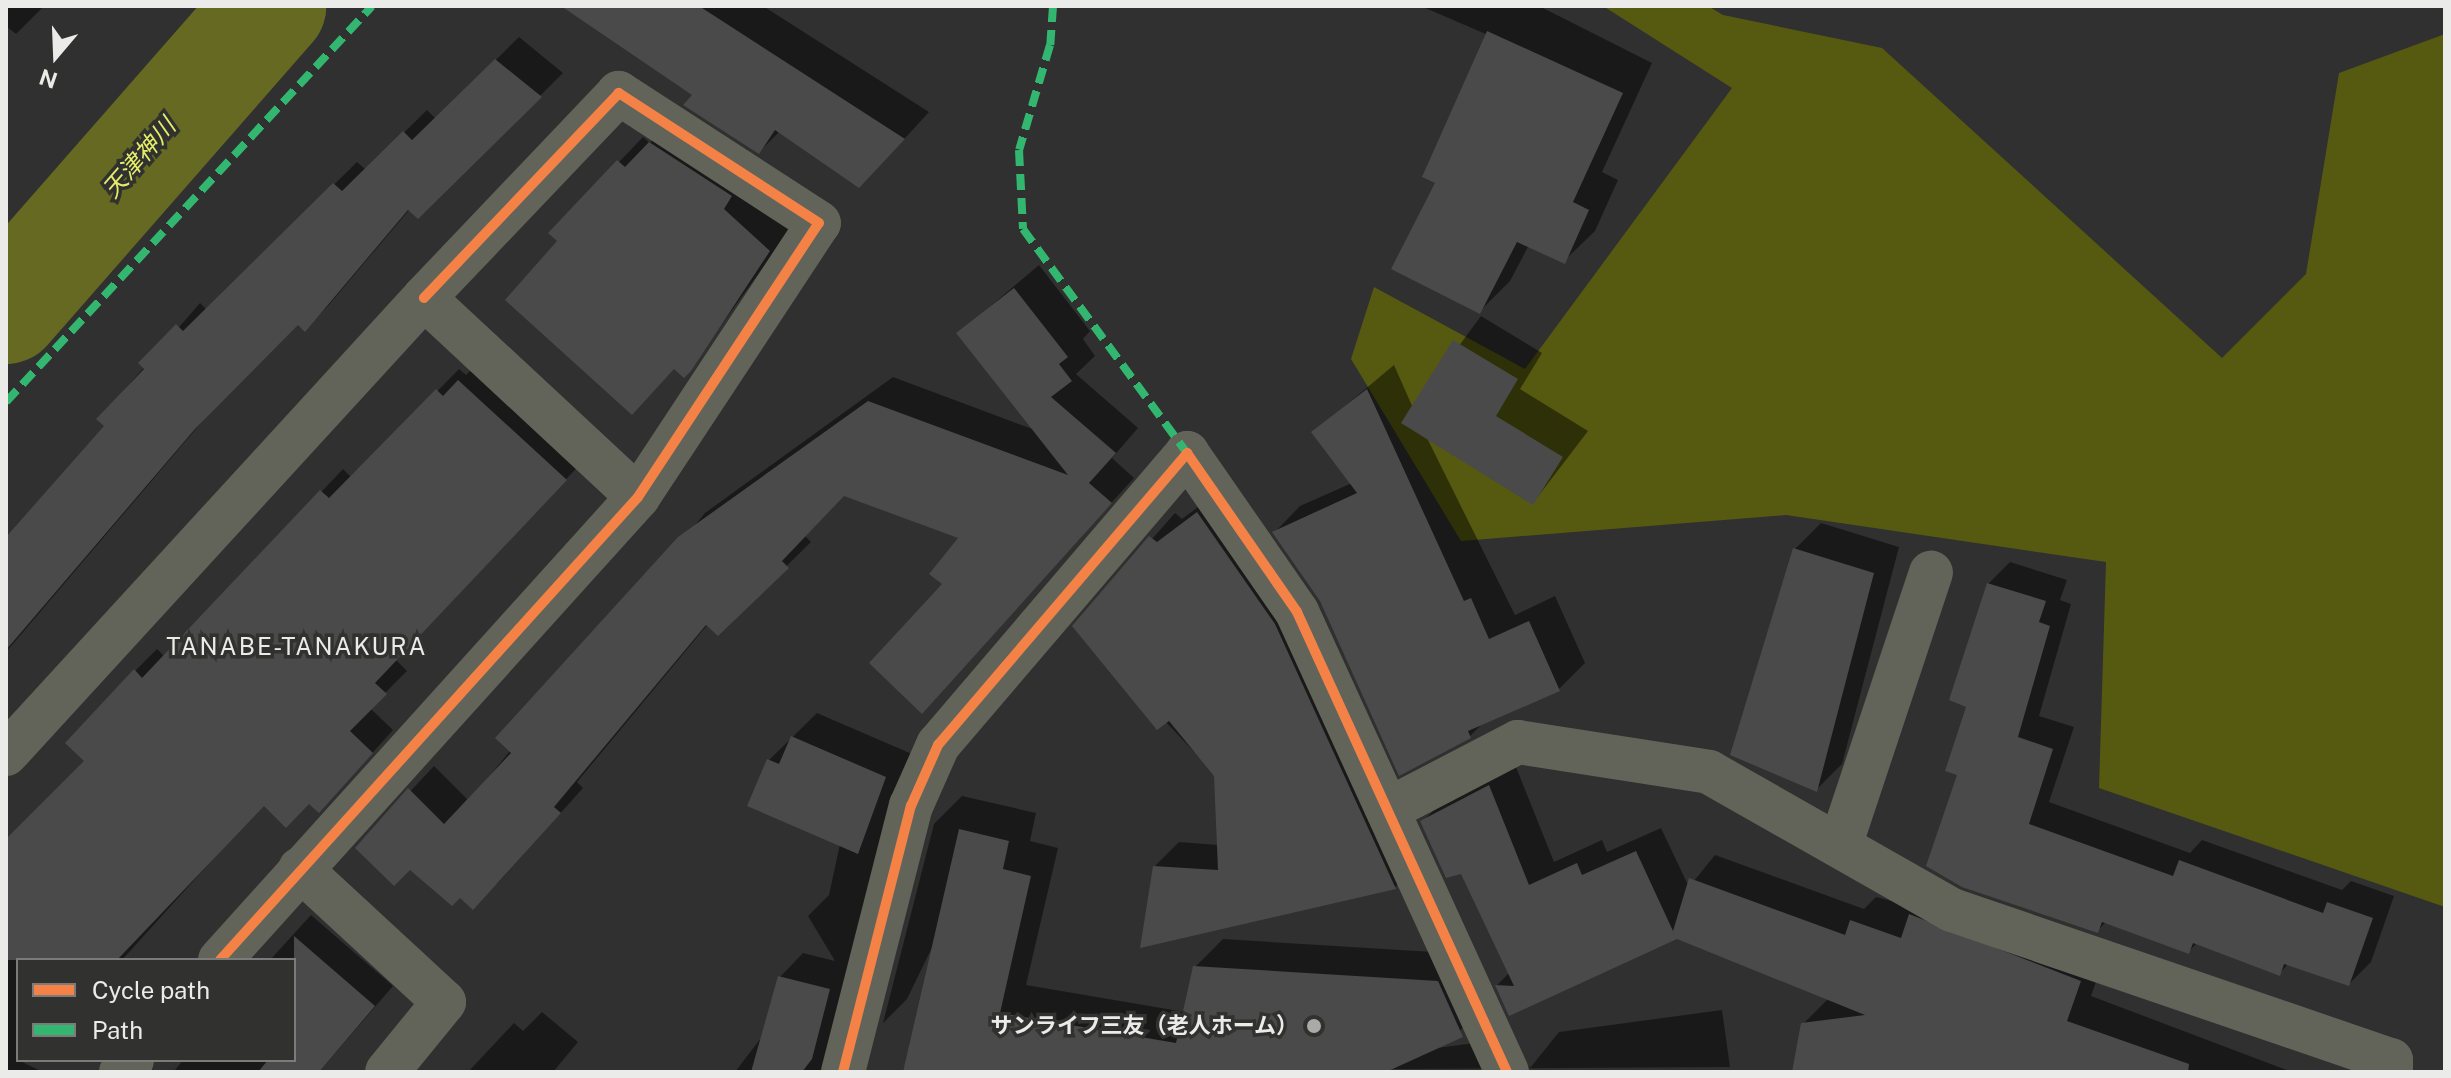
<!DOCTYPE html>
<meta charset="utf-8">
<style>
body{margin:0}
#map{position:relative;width:2451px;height:1078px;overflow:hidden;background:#303030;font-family:"Public Sans","Noto Sans JP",sans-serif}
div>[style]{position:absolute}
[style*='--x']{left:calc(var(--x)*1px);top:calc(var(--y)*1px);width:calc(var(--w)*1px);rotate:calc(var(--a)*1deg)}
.forest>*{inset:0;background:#565a10}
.shadow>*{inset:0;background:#0007}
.river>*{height:110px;margin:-55px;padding:0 55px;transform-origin:55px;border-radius:55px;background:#656921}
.building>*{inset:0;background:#4a4a4a}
.street>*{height:44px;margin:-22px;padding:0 22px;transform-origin:22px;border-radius:22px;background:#636459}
.quiet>*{height:8px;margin-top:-4px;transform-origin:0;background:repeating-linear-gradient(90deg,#33b770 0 16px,transparent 0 24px)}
.cycleway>*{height:10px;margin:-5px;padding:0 5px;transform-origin:5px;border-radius:5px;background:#f48246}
.dots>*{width:22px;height:22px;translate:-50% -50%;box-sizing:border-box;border:4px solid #31312f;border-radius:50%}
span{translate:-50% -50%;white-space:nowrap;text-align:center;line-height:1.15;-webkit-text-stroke:7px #31312f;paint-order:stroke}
.poi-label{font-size:22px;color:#ebebea;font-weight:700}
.right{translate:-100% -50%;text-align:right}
.water-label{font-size:24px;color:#e4ee69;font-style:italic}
.neighbourhood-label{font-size:24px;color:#ebebea;letter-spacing:2px}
.frame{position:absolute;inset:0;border:8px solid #ebebea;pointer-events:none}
.legend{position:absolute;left:16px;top:958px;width:280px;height:104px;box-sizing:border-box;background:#31312f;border:2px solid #7b7b7a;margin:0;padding:10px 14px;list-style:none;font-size:24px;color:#ebebea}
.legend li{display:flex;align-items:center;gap:16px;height:40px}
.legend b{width:40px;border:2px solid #7b7b7a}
.north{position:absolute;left:16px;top:16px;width:80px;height:80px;-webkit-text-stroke:6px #31312f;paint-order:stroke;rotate:199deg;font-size:22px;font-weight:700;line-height:32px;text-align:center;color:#ebebea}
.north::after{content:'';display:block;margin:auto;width:28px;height:36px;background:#ebebea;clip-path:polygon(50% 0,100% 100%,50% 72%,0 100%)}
</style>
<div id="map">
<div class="forest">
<div style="clip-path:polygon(1603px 6px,1708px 6px,1723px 15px,1882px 48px,2222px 358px,2306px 274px,2339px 73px,2445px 34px,2445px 907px,2099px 788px,2106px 562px,1786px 515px,1461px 541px,1351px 359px,1374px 287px,1525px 369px,1732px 88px)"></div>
</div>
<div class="shadow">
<div style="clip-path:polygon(6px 6px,44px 6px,16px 34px,6px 26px)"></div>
<div style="clip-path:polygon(564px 6px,763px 6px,929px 112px,885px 160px,780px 131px,759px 152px,695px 95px)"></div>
<div style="clip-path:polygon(1539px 6px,1652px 63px,1602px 172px,1618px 180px,1595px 231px,1564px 261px,1529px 245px,1510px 281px,1479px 312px,1438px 182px,1488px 35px,1423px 7px)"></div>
<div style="clip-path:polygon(519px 37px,563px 73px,418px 217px,410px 209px,327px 307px,305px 329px,298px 322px,218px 403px,6px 652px,6px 541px,106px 426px,99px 419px,200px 303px,207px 310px,357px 162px,366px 170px,427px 110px,436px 119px)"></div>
<div style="clip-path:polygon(674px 119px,793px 226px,684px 376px,551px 233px,643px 137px,650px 143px)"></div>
<div style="clip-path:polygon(1039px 265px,1090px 331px,1083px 339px,1095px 356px,1076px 374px,1138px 428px,1112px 458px,1134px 478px,922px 711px,961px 538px,844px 494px,805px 536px,811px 542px,718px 633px,708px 624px,577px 782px,583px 788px,497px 884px,410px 868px,357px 848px,434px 766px,469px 801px,705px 513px,893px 377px,1035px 430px,959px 333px)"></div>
<div style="clip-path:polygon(1481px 316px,1542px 353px,1520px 389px,1588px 431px,1533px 503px,1426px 436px,1515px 615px,1555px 596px,1585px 663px,1559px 689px,1485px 721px,1469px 737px,1321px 600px,1275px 532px,1300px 506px,1352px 483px,1314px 432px,1394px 365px,1413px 408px)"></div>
<div style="clip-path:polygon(481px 360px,587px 457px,396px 660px,407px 671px,370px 708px,393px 730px,340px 789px,309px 801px,264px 803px,122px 960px,18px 960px,18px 1060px,43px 1072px,6px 1072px,6px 842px,86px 761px,135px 671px,157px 649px,165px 657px,343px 469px,352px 478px,459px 369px,466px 375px)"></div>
<div style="clip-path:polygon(1222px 489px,1419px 863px,1395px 887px,1154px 867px,1179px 842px,1219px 845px,1216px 775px,1075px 626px,1175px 513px,1182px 519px)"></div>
<div style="clip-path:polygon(1821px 523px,1899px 547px,1842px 764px,1816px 790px,1795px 549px)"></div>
<div style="clip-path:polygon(2010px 562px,2067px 580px,2060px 600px,2071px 604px,2039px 716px,2074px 727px,2049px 802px,2190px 853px,2202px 840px,2342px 890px,2351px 881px,2394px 896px,2371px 962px,2349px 984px,2289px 963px,2279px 974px,2197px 943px,2189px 951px,2107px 921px,2097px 931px,1959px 774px,1988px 584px)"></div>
<div style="clip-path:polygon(817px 713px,912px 754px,850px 1072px,735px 1072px,764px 1034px,780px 977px,803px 953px,835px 961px,808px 916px,829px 895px,840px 844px,769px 760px)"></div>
<div style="clip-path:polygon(1514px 762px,1554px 862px,1602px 840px,1607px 852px,1661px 828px,1689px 887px,1715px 855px,1864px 909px,1876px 897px,2105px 956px,2091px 996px,2292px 1072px,1794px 1072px,1803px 1024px,1829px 998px,1677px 937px,1510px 1013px,1497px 985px,1510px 972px,1462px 872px,1422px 822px,1447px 797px)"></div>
<div style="clip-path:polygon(962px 796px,1036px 813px,1030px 841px,1058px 848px,1026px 985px,1185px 1012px,1195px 967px,1223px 939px,1466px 954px,1490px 1007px,1437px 1048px,1505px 1039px,1530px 1068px,1559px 1032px,1722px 1010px,1730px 1067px,929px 1072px,961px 888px,907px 999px,883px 1023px,934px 824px)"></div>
<div style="clip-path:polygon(311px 915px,393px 986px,319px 1072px,175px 1070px,183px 1060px,294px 1060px,294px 960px,270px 960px)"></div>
<div style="clip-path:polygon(542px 1012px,578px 1042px,553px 1072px,468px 1072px,514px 1023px,523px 1031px)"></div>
</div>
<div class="river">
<div style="--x:6;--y:309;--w:403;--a:-48.8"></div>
</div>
<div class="building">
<div style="clip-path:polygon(561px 6px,699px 6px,905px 139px,859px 188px,775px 130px,759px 154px,683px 105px,692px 95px)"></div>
<div style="clip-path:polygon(1487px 31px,1623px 93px,1573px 202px,1589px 210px,1565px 264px,1517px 242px,1480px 314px,1391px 269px,1435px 183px,1422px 177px)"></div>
<div style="clip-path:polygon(495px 59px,542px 97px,418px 219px,408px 210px,305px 332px,298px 325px,195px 429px,6px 650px,6px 537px,104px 426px,96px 419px,144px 369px,138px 363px,176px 324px,183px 331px,333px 183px,342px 191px,403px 131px,412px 140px)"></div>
<div style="clip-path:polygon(649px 142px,732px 196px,724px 209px,770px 251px,691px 371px,684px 378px,674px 369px,632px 415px,505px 300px,557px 241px,548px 233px,617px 160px,625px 167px)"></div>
<div style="clip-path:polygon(1014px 288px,1068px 357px,1059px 364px,1072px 381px,1051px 397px,1116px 453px,1089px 483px,1112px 503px,922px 714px,869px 663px,942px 584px,929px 574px,958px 538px,844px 496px,782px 561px,789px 568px,718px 636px,706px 625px,554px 807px,561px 813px,473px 910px,460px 898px,452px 906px,410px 870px,394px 886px,355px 848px,408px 788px,444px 824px,511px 753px,495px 738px,678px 537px,868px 401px,1068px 475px,956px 333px)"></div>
<div style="clip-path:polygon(1453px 340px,1518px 379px,1496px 416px,1563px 457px,1533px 505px,1401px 423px)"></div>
<div style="clip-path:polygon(458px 380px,567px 480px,375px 683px,387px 694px,350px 731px,373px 753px,319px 813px,309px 804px,286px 828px,264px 806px,117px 960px,6px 960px,6px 839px,84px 761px,65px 743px,134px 669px,142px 678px,320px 490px,329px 498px,436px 389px,443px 396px)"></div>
<div style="clip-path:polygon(1367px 389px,1464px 601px,1471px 598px,1489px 639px,1529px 621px,1560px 691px,1468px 731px,1471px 738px,1399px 776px,1320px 601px,1272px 532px,1357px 493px,1311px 432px)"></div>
<div style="clip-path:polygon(1197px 512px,1275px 624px,1396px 889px,1140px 948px,1153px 866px,1218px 870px,1214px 776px,1169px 721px,1157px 730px,1072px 626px,1149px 536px,1157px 542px)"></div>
<div style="clip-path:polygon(1793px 548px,1874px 573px,1817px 792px,1730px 755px)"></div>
<div style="clip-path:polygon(1987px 583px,2046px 601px,2039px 622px,2050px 626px,2018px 737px,2053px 749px,2029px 824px,2173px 876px,2179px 860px,2323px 913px,2327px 902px,2373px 918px,2349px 986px,2284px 964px,2280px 976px,2193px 943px,2189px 954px,2102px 922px,2098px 933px,1962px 887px,1926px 866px,1957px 775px,1945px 771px,1966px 707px,1949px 700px)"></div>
<div style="clip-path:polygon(791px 736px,886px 777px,858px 854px,747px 806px,767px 759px,779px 764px)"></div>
<div style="clip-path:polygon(1489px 785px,1529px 885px,1577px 863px,1582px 875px,1636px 851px,1673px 931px,1689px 878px,1845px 935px,1850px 920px,1901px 938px,1909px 914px,2081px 981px,2067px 1021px,2189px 1064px,2188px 1072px,1792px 1072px,1801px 1023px,1865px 1015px,1677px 939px,1509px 1016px,1495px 985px,1514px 986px,1461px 874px,1446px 878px,1420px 821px)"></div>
<div style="clip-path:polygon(959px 829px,1009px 841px,1003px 869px,1031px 876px,1000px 1013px,1176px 1043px,1193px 966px,1438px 981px,1463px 1037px,1386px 1072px,903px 1072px)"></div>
<div style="clip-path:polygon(294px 936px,375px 1006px,319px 1072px,258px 1072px,268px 1060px,294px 1060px)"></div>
<div style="clip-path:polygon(778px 976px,830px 989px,812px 1059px,802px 1072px,751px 1072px)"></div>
</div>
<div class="street">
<div style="--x:6;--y:754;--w:619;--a:-47.49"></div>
<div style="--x:424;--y:298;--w:292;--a:42.9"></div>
<div style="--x:1391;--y:808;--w:143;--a:-27.5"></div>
<div style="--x:1518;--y:742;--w:193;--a:8.9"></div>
<div style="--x:1709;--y:772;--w:279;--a:29.6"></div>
<div style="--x:1952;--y:910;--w:464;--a:18.9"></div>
<div style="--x:2391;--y:1060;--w:12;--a:90"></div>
<div style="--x:1841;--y:843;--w:285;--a:-71.6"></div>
<div style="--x:300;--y:869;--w:196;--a:42.7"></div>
<div style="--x:444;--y:1002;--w:90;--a:129.2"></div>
<div style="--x:220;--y:960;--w:624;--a:-47.92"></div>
<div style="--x:638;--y:497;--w:328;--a:-56.6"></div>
<div style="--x:819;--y:223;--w:239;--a:-147"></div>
<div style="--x:619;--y:93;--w:283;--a:133.6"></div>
<div style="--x:121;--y:1072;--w:16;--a:-47"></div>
<div style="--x:843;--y:1072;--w:275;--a:-75.7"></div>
<div style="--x:911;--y:806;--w:67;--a:-66.1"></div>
<div style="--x:938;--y:745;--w:384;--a:-49.5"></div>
<div style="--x:1187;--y:453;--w:193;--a:55.3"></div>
<div style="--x:1297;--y:612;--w:506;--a:65.46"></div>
</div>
<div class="quiet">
<div style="--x:1053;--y:6;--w:39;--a:94"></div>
<div style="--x:1050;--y:45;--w:109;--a:106.4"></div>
<div style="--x:1019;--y:150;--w:79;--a:87.1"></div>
<div style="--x:1023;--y:229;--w:278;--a:53.8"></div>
<div style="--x:6;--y:402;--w:539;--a:-47.25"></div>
</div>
<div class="cycleway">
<div style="--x:220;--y:960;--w:624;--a:-47.92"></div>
<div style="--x:638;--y:497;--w:328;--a:-56.6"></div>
<div style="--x:819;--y:223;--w:239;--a:-147"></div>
<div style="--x:619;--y:93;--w:283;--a:133.6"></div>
<div style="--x:843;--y:1072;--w:275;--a:-75.7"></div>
<div style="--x:911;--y:806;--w:67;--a:-66.1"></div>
<div style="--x:938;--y:745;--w:384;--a:-49.5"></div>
<div style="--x:1187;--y:453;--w:193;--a:55.3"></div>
<div style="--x:1297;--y:612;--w:506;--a:65.46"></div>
</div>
<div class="dots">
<div style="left:1314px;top:1026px;background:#aaaaa9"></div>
</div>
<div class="poi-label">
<span class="right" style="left:1298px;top:1026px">サンライフ三友（老人ホーム）</span>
</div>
<div class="water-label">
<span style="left:139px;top:158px;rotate:-49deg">天津神川</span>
</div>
<div class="neighbourhood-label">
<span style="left:297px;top:647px">TANABE-TANAKURA</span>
</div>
<div class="frame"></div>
<ul class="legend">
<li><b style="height:10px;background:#f48246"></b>Cycle path</li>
<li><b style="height:10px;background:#33b770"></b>Path</li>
</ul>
<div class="north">N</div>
</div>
